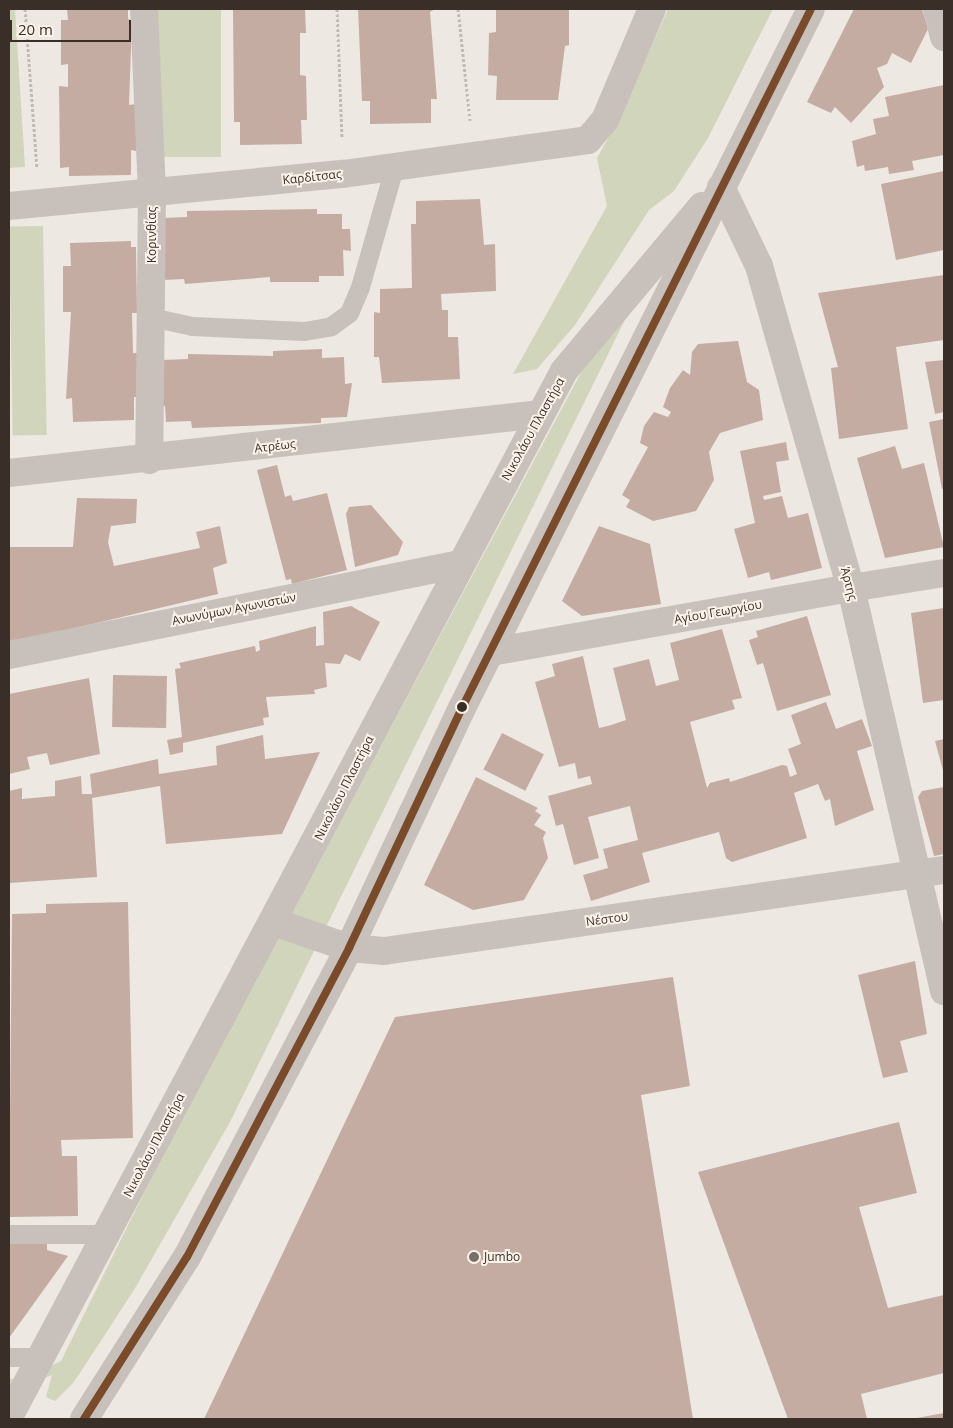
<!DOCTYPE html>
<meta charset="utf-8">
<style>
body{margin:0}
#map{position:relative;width:953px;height:1428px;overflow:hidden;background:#eee8e2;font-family:"Open Sans",sans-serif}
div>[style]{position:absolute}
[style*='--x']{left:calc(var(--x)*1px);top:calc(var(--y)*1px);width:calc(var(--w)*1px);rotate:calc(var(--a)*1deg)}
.green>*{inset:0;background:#d0d5bb;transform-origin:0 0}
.building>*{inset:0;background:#c4aca2;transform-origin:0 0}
.path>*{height:3px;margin-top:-1.5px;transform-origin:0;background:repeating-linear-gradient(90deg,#c1b9b3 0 2.5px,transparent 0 5px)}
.service>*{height:19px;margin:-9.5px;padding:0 9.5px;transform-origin:9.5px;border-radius:9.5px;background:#c8c1bb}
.pedestrian>*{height:28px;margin:-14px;padding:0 14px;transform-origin:14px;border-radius:14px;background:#c8c1bb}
.minor>*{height:28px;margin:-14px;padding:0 14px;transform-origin:14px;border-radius:14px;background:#c8c1bb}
.bus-1>*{height:8px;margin:-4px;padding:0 4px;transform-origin:4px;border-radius:4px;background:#7a4b2a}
.dots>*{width:14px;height:14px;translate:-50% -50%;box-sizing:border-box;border:2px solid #fbf3e9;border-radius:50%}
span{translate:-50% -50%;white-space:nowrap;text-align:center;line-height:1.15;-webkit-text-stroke:4px #fbf3e9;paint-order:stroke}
.street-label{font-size:12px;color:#3a2e28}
.poi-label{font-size:12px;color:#3a2e28}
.left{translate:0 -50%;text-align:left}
.frame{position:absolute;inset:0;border:10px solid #3a2e28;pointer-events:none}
.scale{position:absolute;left:10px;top:20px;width:121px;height:22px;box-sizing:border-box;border:2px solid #3a2e28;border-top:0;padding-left:6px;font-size:15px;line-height:18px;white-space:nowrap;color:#3a2e28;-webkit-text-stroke:4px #fbf3e9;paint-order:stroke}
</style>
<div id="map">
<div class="green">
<div style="clip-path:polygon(9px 9px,15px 9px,25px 167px,9px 168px)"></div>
<div style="left:151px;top:9px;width:70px;height:148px"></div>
<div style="clip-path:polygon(668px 9px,773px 9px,708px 138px,674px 191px,649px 210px,575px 325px,537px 369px,513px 374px,607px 206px,597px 158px,623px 111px)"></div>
<div style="left:43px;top:226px;width:209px;height:34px;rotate:89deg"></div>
<div style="clip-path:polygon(644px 281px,230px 1122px,134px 1290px,74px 1382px,55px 1401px,46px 1397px,52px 1375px,14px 1389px,9px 1399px,9px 1379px,20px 1378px,19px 1382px,61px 1361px,173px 1134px,591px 354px)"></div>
</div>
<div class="building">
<div style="clip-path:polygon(67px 9px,128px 9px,128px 19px,132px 20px,129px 105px,136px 104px,136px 151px,131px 150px,131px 175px,69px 176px,69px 167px,60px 168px,59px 86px,68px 87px,68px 64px,61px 65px,61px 20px,68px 20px)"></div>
<div style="clip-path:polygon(233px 9px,305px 9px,306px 33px,300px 33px,300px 75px,306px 76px,307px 120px,301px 120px,302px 144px,240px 145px,240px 122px,234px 122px)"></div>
<div style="clip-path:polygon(358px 9px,435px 9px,430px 12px,437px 99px,431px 99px,431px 123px,370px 124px,370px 101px,362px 101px)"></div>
<div style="clip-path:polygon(496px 9px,569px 9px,569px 45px,565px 46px,558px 100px,496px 100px,497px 76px,488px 75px,489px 33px,496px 32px)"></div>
<div style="clip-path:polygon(854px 9px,922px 9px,928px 29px,911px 63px,892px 53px,887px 64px,877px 68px,884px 87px,851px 123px,835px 107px,831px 113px,807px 102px)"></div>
<div style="clip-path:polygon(944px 85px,944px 155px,912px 161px,914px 170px,889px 174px,888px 167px,865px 171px,864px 165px,857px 167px,852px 141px,876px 134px,873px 119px,889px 116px,885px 97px)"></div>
<div style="clip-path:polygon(944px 171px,944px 250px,896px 260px,881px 184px)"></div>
<div style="clip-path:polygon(480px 199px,484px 245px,495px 244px,496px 291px,441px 294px,442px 310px,448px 310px,448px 337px,458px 337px,460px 379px,382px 383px,379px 357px,374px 357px,374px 312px,380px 313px,380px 289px,412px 288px,411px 224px,416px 224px,416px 201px)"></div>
<div style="clip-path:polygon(317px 209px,317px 214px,342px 214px,342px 229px,350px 229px,351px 251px,343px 250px,344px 276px,319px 276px,319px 282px,270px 282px,270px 277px,185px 284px,184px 279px,164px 280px,163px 218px,187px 217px,187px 211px)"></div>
<div style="clip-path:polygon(131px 241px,131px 247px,136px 247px,137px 313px,132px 313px,133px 353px,141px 353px,141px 397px,134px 397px,134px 420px,73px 422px,72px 398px,66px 399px,71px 312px,63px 312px,63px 266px,71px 266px,70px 243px)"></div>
<div style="clip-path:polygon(944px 275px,944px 340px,896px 347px,908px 429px,839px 439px,831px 368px,838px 367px,818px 293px)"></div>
<div style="clip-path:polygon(738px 341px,747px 382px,759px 390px,763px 420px,720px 433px,709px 452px,714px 480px,696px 511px,653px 521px,626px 507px,630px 500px,622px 495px,648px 447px,640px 443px,644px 426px,654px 412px,668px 417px,671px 412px,663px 407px,670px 388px,683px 370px,690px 375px,692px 352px,698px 344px)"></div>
<div style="clip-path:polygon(322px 349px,322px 358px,344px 357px,345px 384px,352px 383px,347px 417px,321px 418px,321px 423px,192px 428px,191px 421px,166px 422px,165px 406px,158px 407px,157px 386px,164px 385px,163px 360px,188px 359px,188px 354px,273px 356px,273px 351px)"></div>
<div style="clip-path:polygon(944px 360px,944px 412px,935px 414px,925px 362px)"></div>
<div style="clip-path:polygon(944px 419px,944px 489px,942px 489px,929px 422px)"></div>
<div style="clip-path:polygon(786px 442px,789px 460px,776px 462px,781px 492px,763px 496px,764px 500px,782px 496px,788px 518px,808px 513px,822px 568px,771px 580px,769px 572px,748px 578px,734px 529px,755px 523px,740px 451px)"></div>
<div style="clip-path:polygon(895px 446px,902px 469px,924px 463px,944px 547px,885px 558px,857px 458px)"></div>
<div style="clip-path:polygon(277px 465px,285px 497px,291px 495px,293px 501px,327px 493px,347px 570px,292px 584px,291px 579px,286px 580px,257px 470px)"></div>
<div style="clip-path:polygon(77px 498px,137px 499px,136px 523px,111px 526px,108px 542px,114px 566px,200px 548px,196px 532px,220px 526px,227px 563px,213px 568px,218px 594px,9px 644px,9px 547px,73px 547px)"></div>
<div style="clip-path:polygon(371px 505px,403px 542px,398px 555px,355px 567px,346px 514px,349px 507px)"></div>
<div style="clip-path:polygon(599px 526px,650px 544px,661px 604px,582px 616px,562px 601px)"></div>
<div style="clip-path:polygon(351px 606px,380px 622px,360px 661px,345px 654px,340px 664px,325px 663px,327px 687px,314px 690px,315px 694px,266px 697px,269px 717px,263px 718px,264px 725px,183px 743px,183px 752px,170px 755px,167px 740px,182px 737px,175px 669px,181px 668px,179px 663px,255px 646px,256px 652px,260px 650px,259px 641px,316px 626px,316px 646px,324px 645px,323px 612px)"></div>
<div style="clip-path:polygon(944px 608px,944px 700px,923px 703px,911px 613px)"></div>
<div style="clip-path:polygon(807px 616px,831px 695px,777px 711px,763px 663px,757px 665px,749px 640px,758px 637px,756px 631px)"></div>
<div style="clip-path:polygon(722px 629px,742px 698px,732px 700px,735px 709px,690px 722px,707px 788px,710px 783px,729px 778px,730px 782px,782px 765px,787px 766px,790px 777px,797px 774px,788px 749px,801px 744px,791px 715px,826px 702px,836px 729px,862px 719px,872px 746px,857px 751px,874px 810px,835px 826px,830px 799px,825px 801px,818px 784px,794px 793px,807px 838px,732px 862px,726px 858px,719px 832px,642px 853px,650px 882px,591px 901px,583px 875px,608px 868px,603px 849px,638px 840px,630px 806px,588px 817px,599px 858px,574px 865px,563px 824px,556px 826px,548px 796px,592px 784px,590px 776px,578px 779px,575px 763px,559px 767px,535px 682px,555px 676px,552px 664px,583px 656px,599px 728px,608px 726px,626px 720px,613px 668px,649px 659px,656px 686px,679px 680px,670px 643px)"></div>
<div style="left:113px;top:675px;width:54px;height:52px;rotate:1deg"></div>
<div style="clip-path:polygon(89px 678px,100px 754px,50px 765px,47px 753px,27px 757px,30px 769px,9px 774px,9px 694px)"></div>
<div style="left:502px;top:733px;width:47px;height:41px;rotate:27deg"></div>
<div style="clip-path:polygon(263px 735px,265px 759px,320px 752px,282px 834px,166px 844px,160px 786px,92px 798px,97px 877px,9px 883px,9px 791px,22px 788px,22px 799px,55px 796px,55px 781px,81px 776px,82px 794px,92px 794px,90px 774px,158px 759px,159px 774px,217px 765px,216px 746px)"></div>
<div style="clip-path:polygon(944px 739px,944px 774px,935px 741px)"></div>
<div style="clip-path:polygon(476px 777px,538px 808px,535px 811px,541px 815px,534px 825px,546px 832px,543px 838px,548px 858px,524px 900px,473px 910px,424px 885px)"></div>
<div style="clip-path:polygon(944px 787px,944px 854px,934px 856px,918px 797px,922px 791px)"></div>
<div style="clip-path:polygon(128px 902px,133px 1138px,61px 1140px,62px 1156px,77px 1156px,78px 1216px,9px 1217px,12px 914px,46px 913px,46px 904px)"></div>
<div style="clip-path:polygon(915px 961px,927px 1034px,900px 1041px,908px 1072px,883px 1078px,858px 975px)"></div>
<div style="clip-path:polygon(673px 977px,690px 1086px,641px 1095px,693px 1419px,204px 1419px,395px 1017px)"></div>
<div style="clip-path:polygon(899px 1122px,917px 1193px,859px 1207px,888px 1308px,944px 1295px,944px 1373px,861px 1394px,867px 1419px,788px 1419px,698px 1172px)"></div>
<div style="clip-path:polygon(9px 1242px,47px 1242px,47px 1250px,68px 1256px,9px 1338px)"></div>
<div style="clip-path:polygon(944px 1413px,944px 1419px,917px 1419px,917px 1418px)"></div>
</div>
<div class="path">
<div style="--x:25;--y:9;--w:159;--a:85.7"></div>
<div style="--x:337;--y:9;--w:129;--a:87.8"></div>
<div style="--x:458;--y:9;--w:112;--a:83.8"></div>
</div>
<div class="service">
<div style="--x:151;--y:317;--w:42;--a:12.4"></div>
<div style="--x:192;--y:326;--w:112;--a:2.6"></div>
<div style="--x:304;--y:331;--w:27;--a:-10"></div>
<div style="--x:331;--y:326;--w:22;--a:-36"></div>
<div style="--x:349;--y:313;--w:28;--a:-67"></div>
<div style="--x:360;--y:287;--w:124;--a:-74.1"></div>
<div style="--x:9;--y:1234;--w:97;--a:0"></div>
<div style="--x:9;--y:1357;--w:30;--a:0"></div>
</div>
<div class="pedestrian">
<div style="--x:144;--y:9;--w:184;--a:87.5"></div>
<div style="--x:152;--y:193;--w:267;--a:90.6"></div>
<div style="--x:491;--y:652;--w:366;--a:-10.1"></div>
</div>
<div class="minor">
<div style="--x:937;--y:9;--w:29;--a:76"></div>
<div style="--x:721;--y:187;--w:88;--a:64.3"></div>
<div style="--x:759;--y:266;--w:335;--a:74.1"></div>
<div style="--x:851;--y:588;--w:414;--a:77"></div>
<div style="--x:9;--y:206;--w:336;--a:-5.5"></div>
<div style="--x:343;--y:174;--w:247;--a:-7.9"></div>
<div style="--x:588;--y:140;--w:26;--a:-50"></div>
<div style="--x:605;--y:120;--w:121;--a:-67.1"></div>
<div style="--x:9;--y:473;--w:535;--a:-6.33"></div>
<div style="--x:851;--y:588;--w:94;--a:-9.2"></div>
<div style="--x:9;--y:655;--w:460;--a:-11.4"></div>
<div style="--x:274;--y:922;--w:79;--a:19.1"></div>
<div style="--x:349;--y:948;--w:35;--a:5"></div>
<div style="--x:384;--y:951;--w:566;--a:-8.23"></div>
<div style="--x:9;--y:1417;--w:1184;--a:-62.05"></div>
<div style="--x:564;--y:371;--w:215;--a:-50.1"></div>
<div style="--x:84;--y:1419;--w:192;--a:-57.6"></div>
<div style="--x:187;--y:1257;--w:349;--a:-62.3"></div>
<div style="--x:349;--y:948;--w:265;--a:-64.8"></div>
<div style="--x:462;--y:708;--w:781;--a:-63.47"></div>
</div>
<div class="bus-1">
<div style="--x:84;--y:1419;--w:192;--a:-57.6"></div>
<div style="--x:187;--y:1257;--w:349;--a:-62.3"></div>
<div style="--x:349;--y:948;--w:265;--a:-64.8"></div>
<div style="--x:462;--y:708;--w:781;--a:-63.47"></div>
</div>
<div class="dots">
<div style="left:462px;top:707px;background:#3a2e28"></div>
<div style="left:474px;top:1257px;background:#796f69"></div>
</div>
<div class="street-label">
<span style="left:312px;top:177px;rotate:-6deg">Καρδίτσας</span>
<span style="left:152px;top:235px;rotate:-90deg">Κορινθίας</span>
<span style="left:533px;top:429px;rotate:-61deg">Νικολάου Πλαστήρα</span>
<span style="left:275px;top:446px;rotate:-7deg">Ατρέως</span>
<span style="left:849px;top:584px;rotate:75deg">Άρτης</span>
<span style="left:234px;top:609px;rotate:-11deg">Ανωνύμων Αγωνιστών</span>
<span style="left:718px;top:612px;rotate:-10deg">Αγίου Γεωργίου</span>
<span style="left:344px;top:788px;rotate:-63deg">Νικολάου Πλαστήρα</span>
<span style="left:607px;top:919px;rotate:-8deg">Νέστου</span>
<span style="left:154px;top:1145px;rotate:-62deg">Νικολάου Πλαστήρα</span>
</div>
<div class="poi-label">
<span class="left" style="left:484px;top:1257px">Jumbo</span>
</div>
<div class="frame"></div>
<div class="scale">20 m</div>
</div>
